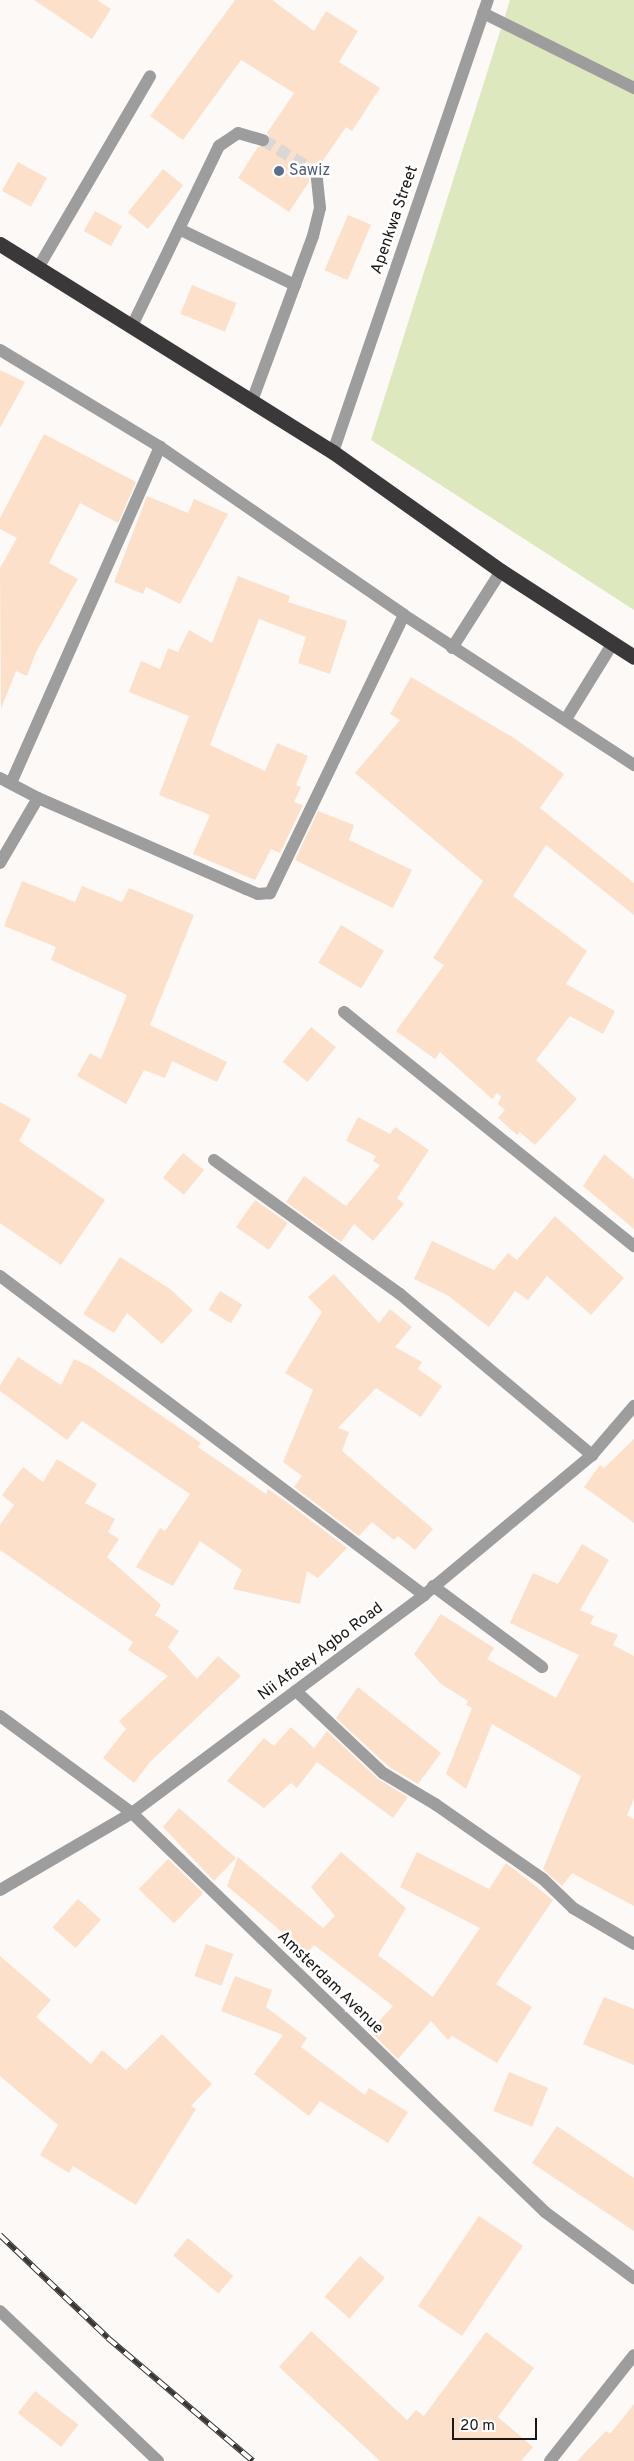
<!DOCTYPE html>
<style>
body{margin:0}
#map{position:relative;width:634px;height:2461px;overflow:hidden;background:#fdf9f7;font-family:Overpass,sans-serif}
div>[style]{position:absolute}
[style*='--x']{left:calc(var(--x)*1px);top:calc(var(--y)*1px);width:calc(var(--w)*1px);rotate:calc(var(--a)*1deg)}
.green>*{inset:0;background:#dde8bf}
.building>*{inset:0;background:#fce0ca;transform-origin:0 0}
.minor-tunnel>*{height:12px;margin-top:-6px;transform-origin:0;background:repeating-linear-gradient(90deg,#dbd7d5 0 12px,transparent 0 18px)}
.minor>*{height:12px;margin:-6px;padding:0 6px;transform-origin:6px;border-radius:6px;background:#9e9d9d}
.highway>*{height:15px;margin:-7.5px;padding:0 7.5px;transform-origin:7.5px;border-radius:7.5px;background:#3b3839}
.rail>*{height:5.5px;margin-top:-2.75px;transform-origin:0;background:repeating-linear-gradient(90deg,#fff 0 11px,#393736 0 22px);box-sizing:border-box;border-block:1px solid #393736}
.dots>*{width:14px;height:14px;translate:-50% -50%;box-sizing:border-box;border:2px solid #fff;border-radius:50%}
span{translate:-50% -50%;white-space:nowrap;text-align:center;line-height:1.15;-webkit-text-stroke:5px #fff;paint-order:stroke}
.service-label{font-size:16px;color:#4e5e75}
.left{translate:0 -50%;text-align:left}
.street-label{font-size:16px;color:#191817}
.scale{position:absolute;left:452px;top:2418px;width:85px;height:22px;box-sizing:border-box;border:2px solid #191817;border-top:0;padding-left:6px;font-size:15px;line-height:18px;white-space:nowrap;color:#191817;-webkit-text-stroke:4px #fff;paint-order:stroke}
</style>
<div id="map">
<div class="green">
<div style="clip-path:polygon(510px 0,634px 0,634px 610px,371px 440px)"></div>
</div>
<div class="building">
<div style="clip-path:polygon(34px 0,97px 0,111px 9px,92px 39px)"></div>
<div style="clip-path:polygon(235px 0,272px 0,314px 31px,326px 11px,358px 31px,339px 62px,380px 88px,352px 131px,346px 127px,320px 165px,315px 164px,309px 168px,309px 182px,289px 212px,238px 178px,258px 147px,269px 145px,271px 138px,267px 133px,294px 93px,241px 60px,183px 140px,150px 116px)"></div>
<div style="left:18px;top:162px;width:33px;height:33px;rotate:29deg"></div>
<div style="left:163px;top:169px;width:26px;height:56px;rotate:39deg"></div>
<div style="left:95px;top:211px;width:31px;height:23px;rotate:29deg"></div>
<div style="left:348px;top:215px;width:25px;height:60px;rotate:23deg"></div>
<div style="left:192px;top:285px;width:48px;height:31px;rotate:22deg"></div>
<div style="clip-path:polygon(0 370px,25px 382px,0 428px)"></div>
<div style="clip-path:polygon(44px 434px,136px 482px,118px 523px,80px 503px,49px 563px,78px 579px,36px 652px,27px 676px,16px 671px,1px 709px,0 568px,17px 538px,0 529px,0 518px)"></div>
<div style="clip-path:polygon(147px 496px,188px 513px,194px 499px,228px 514px,180px 604px,146px 587px,143px 594px,114px 582px)"></div>
<div style="clip-path:polygon(238px 576px,290px 596px,288px 602px,347px 621px,330px 674px,298px 663px,306px 637px,259px 619px,210px 745px,265px 771px,277px 743px,308px 756px,296px 785px,301px 787px,294px 802px,303px 805px,280px 853px,271px 849px,255px 880px,193px 854px,210px 815px,159px 795px,189px 716px,129px 692px,141px 661px,160px 669px,168px 648px,178px 652px,189px 630px,212px 643px)"></div>
<div style="clip-path:polygon(411px 677px,514px 738px,564px 774px,540px 808px,634px 883px,634px 915px,546px 845px,513px 896px,587px 951px,566px 984px,615px 1011px,603px 1034px,570px 1016px,536px 1060px,577px 1099px,535px 1145px,520px 1132px,517px 1135px,498px 1118px,505px 1110px,498px 1104px,501px 1096px,497px 1093px,492px 1099px,440px 1052px,435px 1059px,396px 1031px,444px 965px,433px 958px,483px 881px,355px 773px,400px 720px,390px 714px)"></div>
<div style="clip-path:polygon(318px 811px,354px 825px,349px 840px,412px 870px,393px 908px,295px 860px)"></div>
<div style="clip-path:polygon(22px 881px,75px 902px,82px 886px,122px 902px,129px 888px,194px 915px,150px 1025px,227px 1062px,217px 1082px,172px 1061px,165px 1078px,144px 1070px,126px 1104px,77px 1076px,90px 1053px,101px 1059px,127px 995px,51px 960px,56px 947px,4px 926px)"></div>
<div style="left:341px;top:925px;width:50px;height:44px;rotate:31deg"></div>
<div style="left:311px;top:1027px;width:32px;height:45px;rotate:39deg"></div>
<div style="clip-path:polygon(0 1102px,31px 1119px,19px 1141px,105px 1200px,61px 1265px,0 1223px)"></div>
<div style="clip-path:polygon(358px 1117px,390px 1134px,395px 1127px,429px 1150px,397px 1198px,404px 1204px,373px 1241px,354px 1224px,341px 1242px,286px 1202px,304px 1176px,346px 1206px,380px 1165px,373px 1161px,376px 1156px,346px 1141px)"></div>
<div style="left:183px;top:1153px;width:27px;height:32px;rotate:39deg"></div>
<div style="clip-path:polygon(604px 1154px,634px 1179px,634px 1229px,583px 1186px)"></div>
<div style="left:255px;top:1200px;width:40px;height:33px;rotate:35deg"></div>
<div style="clip-path:polygon(555px 1216px,624px 1278px,591px 1315px,547px 1276px,528px 1300px,515px 1291px,489px 1327px,447px 1295px,414px 1279px,432px 1241px,494px 1270px,508px 1253px,517px 1260px)"></div>
<div style="clip-path:polygon(120px 1257px,170px 1289px,193px 1310px,162px 1344px,127px 1313px,114px 1333px,83px 1314px)"></div>
<div style="clip-path:polygon(334px 1274px,379px 1323px,390px 1309px,412px 1327px,395px 1347px,422px 1362px,418px 1369px,442px 1386px,421px 1417px,376px 1388px,338px 1428px,349px 1432px,342px 1451px,433px 1529px,415px 1550px,398px 1536px,394px 1540px,372px 1522px,359px 1536px,294px 1487px,302px 1476px,283px 1462px,313px 1390px,285px 1373px,322px 1312px,308px 1297px)"></div>
<div style="left:220px;top:1291px;width:26px;height:22px;rotate:31deg"></div>
<div style="clip-path:polygon(18px 1357px,61px 1385px,74px 1359px,91px 1367px,201px 1443px,198px 1447px,266px 1494px,268px 1489px,284px 1500px,347px 1548px,318px 1578px,307px 1571px,300px 1604px,233px 1589px,242px 1570px,200px 1541px,173px 1586px,136px 1567px,160px 1528px,165px 1531px,190px 1494px,82px 1421px,67px 1440px,0 1391px,0 1385px)"></div>
<div style="clip-path:polygon(634px 1439px,634px 1523px,584px 1487px,600px 1465px,604px 1468px)"></div>
<div style="clip-path:polygon(57px 1459px,97px 1484px,85px 1503px,115px 1519px,108px 1532px,119px 1539px,107px 1557px,161px 1605px,155px 1615px,179px 1631px,168px 1647px,197px 1679px,218px 1656px,241px 1676px,150px 1762px,134px 1783px,103px 1758px,126px 1729px,119px 1721px,168px 1676px,128px 1650px,133px 1642px,0 1550px,0 1525px,14px 1505px,2px 1495px,23px 1467px,43px 1482px)"></div>
<div style="clip-path:polygon(582px 1544px,609px 1560px,580px 1610px,594px 1616px,590px 1624px,618px 1635px,613px 1645px,634px 1656px,634px 1799px,627px 1815px,634px 1819px,634px 1906px,572px 1873px,562px 1886px,543px 1869px,581px 1776px,492px 1724px,466px 1789px,446px 1774px,472px 1708px,466px 1705px,468px 1701px,441px 1684px,414px 1654px,441px 1614px,494px 1648px,487px 1659px,556px 1698px,579px 1655px,510px 1623px,533px 1573px,558px 1584px)"></div>
<div style="clip-path:polygon(358px 1687px,441px 1753px,418px 1784px,388px 1766px,336px 1718px)"></div>
<div style="clip-path:polygon(291px 1727px,314px 1748px,327px 1731px,378px 1779px,408px 1797px,393px 1818px,317px 1762px,297px 1788px,291px 1783px,264px 1808px,227px 1781px,264px 1738px,274px 1746px)"></div>
<div style="clip-path:polygon(179px 1808px,236px 1858px,214px 1881px,163px 1827px)"></div>
<div style="clip-path:polygon(341px 1852px,406px 1908px,378px 1955px,433px 1997px,480px 1928px,400px 1887px,417px 1852px,489px 1889px,506px 1863px,553px 1900px,496px 1984px,532px 2007px,497px 2063px,452px 2036px,448px 2040px,431px 2021px,398px 2059px,370px 2031px,393px 2006px,314px 1945px,307px 1953px,227px 1886px,238px 1857px,323px 1928px,335px 1916px,311px 1887px)"></div>
<div style="left:168px;top:1859px;width:49px;height:42px;rotate:44deg"></div>
<div style="left:78px;top:1899px;width:31px;height:38px;rotate:42deg"></div>
<div style="left:206px;top:1944px;width:29px;height:34px;rotate:20deg"></div>
<div style="clip-path:polygon(0 1956px,51px 2000px,36px 2017px,91px 2064px,102px 2050px,126px 2070px,162px 2034px,212px 2084px,191px 2106px,196px 2109px,136px 2205px,73px 2166px,69px 2173px,40px 2155px,58px 2125px,0 2076px)"></div>
<div style="clip-path:polygon(235px 1976px,272px 1990px,266px 2007px,307px 2038px,301px 2047px,365px 2095px,369px 2088px,408px 2112px,388px 2143px,320px 2101px,309px 2116px,254px 2074px,283px 2035px,221px 2011px)"></div>
<div style="clip-path:polygon(604px 1997px,634px 2009px,634px 2065px,583px 2044px)"></div>
<div style="left:509px;top:2072px;width:42px;height:42px;rotate:22deg"></div>
<div style="clip-path:polygon(557px 2126px,634px 2178px,634px 2231px,532px 2163px)"></div>
<div style="left:479px;top:2216px;width:53px;height:109px;rotate:34deg"></div>
<div style="left:188px;top:2238px;width:59px;height:23px;rotate:40deg"></div>
<div style="left:360px;top:2256px;width:33px;height:54px;rotate:41deg"></div>
<div style="clip-path:polygon(311px 2331px,407px 2420px,416px 2410px,424px 2416px,486px 2332px,534px 2368px,498px 2417px,533px 2447px,521px 2461px,380px 2461px,279px 2367px)"></div>
<div style="left:35px;top:2391px;width:55px;height:28px;rotate:38deg"></div>
<div style="clip-path:polygon(634px 2404px,634px 2461px,577px 2461px,606px 2431px,610px 2434px)"></div>
</div>
<div class="minor-tunnel">
<div style="--x:263;--y:140;--w:62;--a:31.1"></div>
</div>
<div class="minor">
<div style="--x:483;--y:13;--w:169;--a:26.4"></div>
<div style="--x:179;--y:229;--w:129;--a:25.8"></div>
<div style="--x:38;--y:268;--w:222;--a:-59.7"></div>
<div style="--x:132;--y:326;--w:200;--a:-64.2"></div>
<div style="--x:219;--y:146;--w:23;--a:-34"></div>
<div style="--x:238;--y:133;--w:26;--a:16"></div>
<div style="--x:0;--y:350;--w:187;--a:31.2"></div>
<div style="--x:160;--y:447;--w:296;--a:34.5"></div>
<div style="--x:404;--y:615;--w:309;--a:115.7"></div>
<div style="--x:270;--y:893;--w:12;--a:175"></div>
<div style="--x:258;--y:894;--w:13;--a:-157"></div>
<div style="--x:246;--y:889;--w:227;--a:-156.4"></div>
<div style="--x:38;--y:798;--w:43;--a:-152.2"></div>
<div style="--x:252;--y:401;--w:176;--a:-69.7"></div>
<div style="--x:313;--y:236;--w:29;--a:-76"></div>
<div style="--x:320;--y:208;--w:36;--a:-96"></div>
<div style="--x:333;--y:452;--w:478;--a:-71.1"></div>
<div style="--x:404;--y:615;--w:275;--a:33.1"></div>
<div style="--x:452;--y:648;--w:91;--a:-57.5"></div>
<div style="--x:566;--y:719;--w:89;--a:-58.3"></div>
<div style="--x:11;--y:783;--w:368;--a:-66.1"></div>
<div style="--x:0;--y:863;--w:75;--a:-59.7"></div>
<div style="--x:344;--y:1012;--w:373;--a:38.9"></div>
<div style="--x:214;--y:1160;--w:229;--a:35.8"></div>
<div style="--x:400;--y:1294;--w:251;--a:40"></div>
<div style="--x:0;--y:1276;--w:531;--a:36.96"></div>
<div style="--x:433;--y:1586;--w:136;--a:36.6"></div>
<div style="--x:296;--y:1691;--w:120;--a:43.3"></div>
<div style="--x:383;--y:1773;--w:61;--a:30.8"></div>
<div style="--x:435;--y:1804;--w:131;--a:34.8"></div>
<div style="--x:543;--y:1879;--w:42;--a:44"></div>
<div style="--x:573;--y:1908;--w:71;--a:30.5"></div>
<div style="--x:0;--y:1716;--w:164;--a:36.3"></div>
<div style="--x:132;--y:1813;--w:574;--a:44.01"></div>
<div style="--x:545;--y:2212;--w:111;--a:36.6"></div>
<div style="--x:0;--y:1890;--w:153;--a:-30.3"></div>
<div style="--x:132;--y:1813;--w:364;--a:-36.7"></div>
<div style="--x:424;--y:1595;--w:219;--a:-39.8"></div>
<div style="--x:592;--y:1455;--w:65;--a:-49.4"></div>
<div style="--x:0;--y:2311;--w:218;--a:43.5"></div>
<div style="--x:550;--y:2461;--w:135;--a:-51.6"></div>
</div>
<div class="highway">
<div style="--x:0;--y:244;--w:393;--a:32"></div>
<div style="--x:333;--y:452;--w:206;--a:35.3"></div>
<div style="--x:501;--y:571;--w:158;--a:32.9"></div>
</div>
<div class="rail">
<div style="--x:0;--y:2235;--w:149;--a:43.6"></div>
<div style="--x:108;--y:2338;--w:190;--a:40.3"></div>
</div>
<div class="dots">
<div style="left:279px;top:171px;background:#5c6f8a"></div>
</div>
<div class="service-label">
<span class="left" style="left:289px;top:171px">Sawiz</span>
</div>
<div class="street-label">
<span style="left:395px;top:220px;rotate:-71deg">Apenkwa Street</span>
<span style="left:321px;top:1652px;rotate:-37deg">Nii Afotey Agbo Road</span>
<span style="left:330px;top:1983px;rotate:44deg">Amsterdam Avenue</span>
</div>
<div class="scale">20 m</div>
</div>
